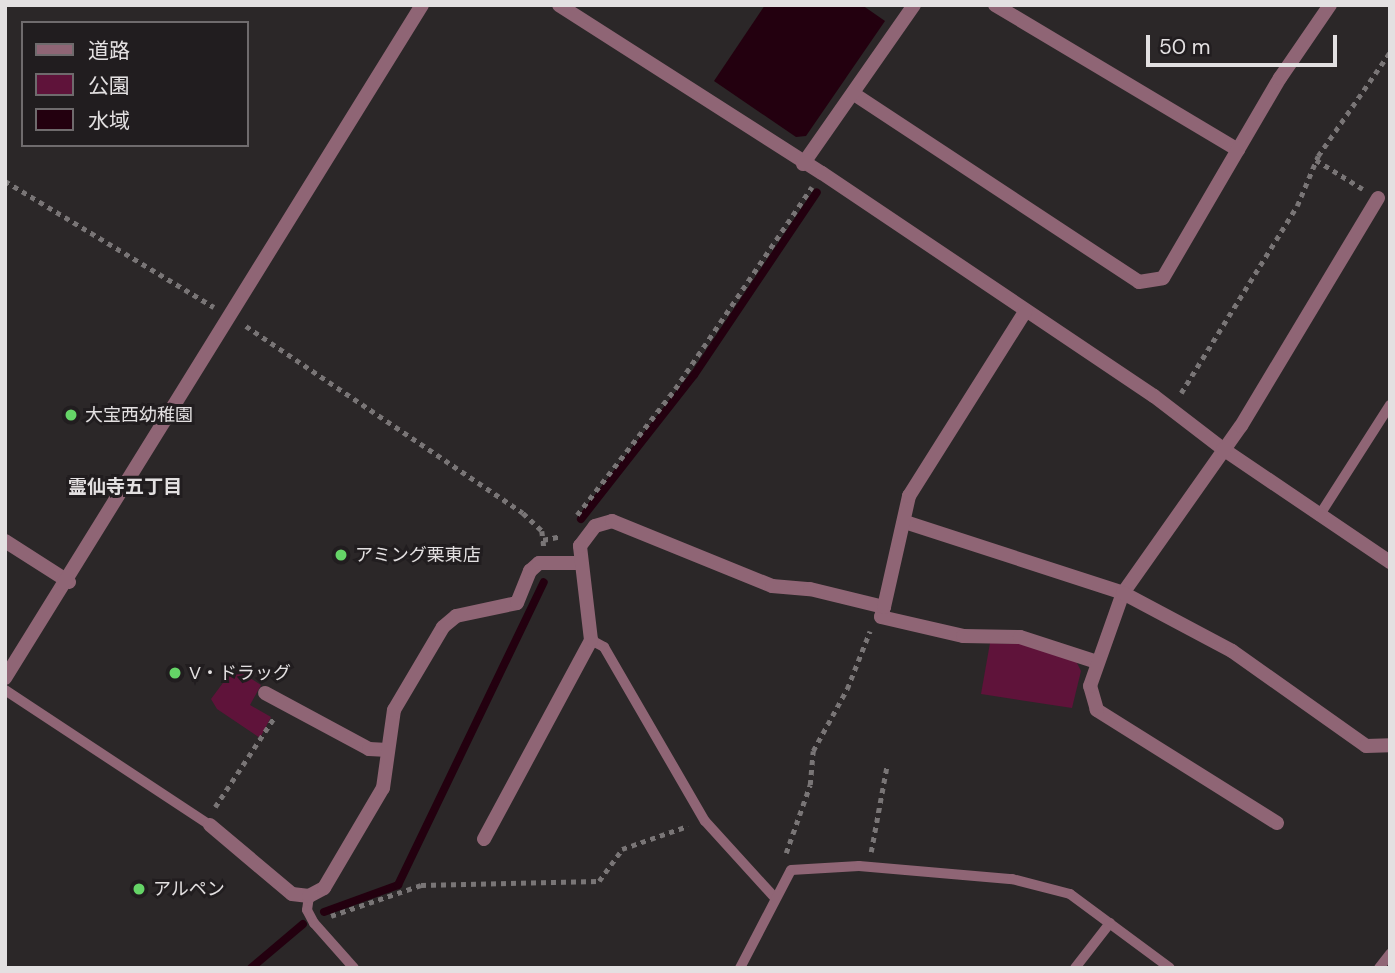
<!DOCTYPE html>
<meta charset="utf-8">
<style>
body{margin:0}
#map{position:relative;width:1395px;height:973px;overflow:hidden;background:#2b2728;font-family:"DM Sans","Noto Sans JP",sans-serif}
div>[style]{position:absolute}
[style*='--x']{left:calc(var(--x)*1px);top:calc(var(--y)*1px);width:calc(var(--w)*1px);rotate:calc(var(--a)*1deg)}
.green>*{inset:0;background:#5f133a}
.water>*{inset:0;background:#23000f}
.stream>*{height:8px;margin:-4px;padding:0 4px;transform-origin:4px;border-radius:4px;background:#23000f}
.path>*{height:4.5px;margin-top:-2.25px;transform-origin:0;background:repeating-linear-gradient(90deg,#797576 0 5px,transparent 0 10px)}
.service>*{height:10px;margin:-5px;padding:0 5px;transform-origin:5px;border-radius:5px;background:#8f6575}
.minor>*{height:14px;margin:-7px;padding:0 7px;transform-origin:7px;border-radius:7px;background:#8f6575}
.tertiary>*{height:14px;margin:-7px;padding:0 7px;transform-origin:7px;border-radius:7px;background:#8f6575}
.dots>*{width:19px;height:19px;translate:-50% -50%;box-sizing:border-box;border:4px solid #211d1f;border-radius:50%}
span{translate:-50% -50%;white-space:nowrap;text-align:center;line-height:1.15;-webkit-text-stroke:6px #211d1f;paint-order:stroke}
.poi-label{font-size:18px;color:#e3e0e1}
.left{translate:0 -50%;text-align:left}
.neighbourhood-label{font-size:19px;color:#e3e0e1;font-weight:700}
.frame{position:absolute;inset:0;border:7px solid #e3e0e1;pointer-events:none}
.legend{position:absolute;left:21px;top:21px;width:228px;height:126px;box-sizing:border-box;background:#211d1f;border:2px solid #6f6b6d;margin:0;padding:9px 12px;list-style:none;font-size:21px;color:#e3e0e1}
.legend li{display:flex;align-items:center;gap:14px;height:35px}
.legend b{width:35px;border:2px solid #6f6b6d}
.scale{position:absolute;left:1146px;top:35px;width:191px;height:32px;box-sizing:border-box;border:4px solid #e3e0e1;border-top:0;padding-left:9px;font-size:21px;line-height:24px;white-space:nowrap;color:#e3e0e1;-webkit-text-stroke:5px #211d1f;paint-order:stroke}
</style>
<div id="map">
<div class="green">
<div style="clip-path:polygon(990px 643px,1022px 644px,1075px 659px,1081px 671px,1072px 708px,981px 694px)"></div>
<div style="clip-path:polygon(234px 668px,261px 685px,250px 705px,271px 717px,260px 738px,217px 709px,211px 699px)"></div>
</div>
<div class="water">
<div style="clip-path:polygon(765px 5px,862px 5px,885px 21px,806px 136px,796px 137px,714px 81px)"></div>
</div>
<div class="stream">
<div style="--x:581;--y:519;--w:183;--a:-51.9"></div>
<div style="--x:694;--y:375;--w:220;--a:-56.1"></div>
<div style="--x:324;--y:912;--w:79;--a:-20"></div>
<div style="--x:398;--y:885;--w:336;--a:-64.3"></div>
<div style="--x:251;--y:968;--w:68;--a:-40.2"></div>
</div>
<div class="path">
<div style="--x:1316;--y:160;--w:55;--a:31.7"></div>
<div style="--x:5;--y:181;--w:244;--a:31.1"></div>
<div style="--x:246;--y:326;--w:334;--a:34"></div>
<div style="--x:523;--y:513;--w:26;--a:43"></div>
<div style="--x:542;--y:531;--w:16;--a:83"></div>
<div style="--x:1181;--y:393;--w:220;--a:-58.2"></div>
<div style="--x:1297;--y:206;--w:54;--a:-67.2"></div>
<div style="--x:1318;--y:156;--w:126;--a:-55.3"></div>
<div style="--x:577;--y:515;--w:160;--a:-52.1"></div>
<div style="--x:675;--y:389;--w:244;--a:-55.9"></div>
<div style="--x:543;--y:540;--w:19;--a:-12"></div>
<div style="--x:215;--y:807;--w:107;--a:-56.5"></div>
<div style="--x:871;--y:852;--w:88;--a:-79.6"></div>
<div style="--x:786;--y:853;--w:72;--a:-70.6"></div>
<div style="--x:810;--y:785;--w:34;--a:-85"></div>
<div style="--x:813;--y:751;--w:71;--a:-61.3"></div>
<div style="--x:847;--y:689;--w:62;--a:-68.4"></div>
<div style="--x:331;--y:916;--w:95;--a:-19"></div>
<div style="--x:421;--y:885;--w:178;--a:-1.3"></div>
<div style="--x:599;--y:881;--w:39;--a:-54"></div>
<div style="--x:622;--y:849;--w:70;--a:-19.2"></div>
</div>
<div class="service">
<div style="--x:1319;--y:516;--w:132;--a:-57.4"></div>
<div style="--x:591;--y:640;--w:15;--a:28"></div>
<div style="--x:604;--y:647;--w:201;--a:59.9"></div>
<div style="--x:705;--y:821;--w:104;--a:47.7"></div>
<div style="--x:5;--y:690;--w:245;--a:33.4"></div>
<div style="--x:309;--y:896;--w:14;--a:98"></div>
<div style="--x:307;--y:910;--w:15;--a:62"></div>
<div style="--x:314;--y:923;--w:60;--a:48.4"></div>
<div style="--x:740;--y:968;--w:110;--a:-62.5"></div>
<div style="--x:791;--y:870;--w:68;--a:-3.4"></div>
<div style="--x:859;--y:866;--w:154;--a:4.9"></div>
<div style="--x:1012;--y:879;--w:60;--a:14.5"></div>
<div style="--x:1070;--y:894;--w:124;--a:36.5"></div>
<div style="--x:1075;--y:968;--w:57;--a:-52.1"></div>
<div style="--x:1379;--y:968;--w:18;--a:-52"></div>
</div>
<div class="minor">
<div style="--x:559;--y:5;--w:312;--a:32.6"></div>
<div style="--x:822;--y:173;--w:400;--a:33.9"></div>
<div style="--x:1154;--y:396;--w:87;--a:37.5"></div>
<div style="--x:1223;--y:449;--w:202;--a:34.1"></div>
<div style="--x:995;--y:5;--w:283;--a:30.8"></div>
<div style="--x:854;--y:94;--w:341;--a:33.4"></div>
<div style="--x:1139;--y:282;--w:24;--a:-9"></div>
<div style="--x:1163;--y:278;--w:232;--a:-59.7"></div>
<div style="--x:1280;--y:78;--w:88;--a:-55.6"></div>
<div style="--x:803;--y:164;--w:194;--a:-55.1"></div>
<div style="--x:905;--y:522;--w:229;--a:18"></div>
<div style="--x:1123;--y:593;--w:204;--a:-54.8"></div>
<div style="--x:1241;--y:426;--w:266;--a:-59"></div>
<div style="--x:5;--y:541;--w:76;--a:32.6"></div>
<div style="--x:884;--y:607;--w:10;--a:107"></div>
<div style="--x:881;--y:617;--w:84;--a:13"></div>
<div style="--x:963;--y:636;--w:57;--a:1"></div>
<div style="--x:1020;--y:637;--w:81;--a:18"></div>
<div style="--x:265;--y:693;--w:118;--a:28.3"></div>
<div style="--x:369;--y:749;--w:19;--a:3"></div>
<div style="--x:1277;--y:823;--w:213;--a:-147.9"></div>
<div style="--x:1097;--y:710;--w:25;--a:-106"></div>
<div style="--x:1090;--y:686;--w:99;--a:-70.5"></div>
<div style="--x:1123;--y:593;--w:123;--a:28"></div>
<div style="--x:1232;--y:651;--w:164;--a:35.3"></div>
<div style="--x:1366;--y:746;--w:24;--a:-2"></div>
<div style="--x:210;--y:825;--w:107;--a:40.1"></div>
<div style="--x:292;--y:894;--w:17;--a:7"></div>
<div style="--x:309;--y:896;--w:17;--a:-28"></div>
<div style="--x:324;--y:888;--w:116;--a:-59.5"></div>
<div style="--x:383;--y:788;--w:79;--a:-82"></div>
<div style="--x:394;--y:710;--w:96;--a:-59.4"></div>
<div style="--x:443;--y:627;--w:17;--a:-40"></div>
<div style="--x:456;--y:616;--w:62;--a:-12"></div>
<div style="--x:517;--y:603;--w:35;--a:-68"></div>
<div style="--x:530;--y:571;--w:12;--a:-42"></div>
<div style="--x:539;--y:563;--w:41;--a:0"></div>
<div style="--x:484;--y:839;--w:226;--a:-61.7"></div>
<div style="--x:591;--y:640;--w:95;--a:-96.7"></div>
<div style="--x:580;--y:546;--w:25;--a:-53"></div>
<div style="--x:595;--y:526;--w:18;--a:-16"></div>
<div style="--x:612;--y:521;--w:173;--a:22.1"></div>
<div style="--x:772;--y:586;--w:38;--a:5"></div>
<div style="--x:810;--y:589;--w:76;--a:13.7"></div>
<div style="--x:884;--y:607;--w:114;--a:-77.3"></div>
<div style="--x:909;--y:496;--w:218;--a:-57.8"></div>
</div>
<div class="tertiary">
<div style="--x:5;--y:678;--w:792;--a:-58.22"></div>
</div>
<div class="dots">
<div style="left:71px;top:415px;background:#65d467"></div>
<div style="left:341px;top:555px;background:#65d467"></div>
<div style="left:175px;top:673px;background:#65d467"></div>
<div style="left:139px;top:889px;background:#65d467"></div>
</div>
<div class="poi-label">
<span class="left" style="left:85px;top:415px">大宝西幼稚園</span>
<span class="left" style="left:355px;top:555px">アミング栗東店</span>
<span class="left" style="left:189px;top:673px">V・ドラッグ</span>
<span class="left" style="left:153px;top:889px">アルペン</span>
</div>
<div class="neighbourhood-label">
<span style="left:125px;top:487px">霊仙寺五丁目</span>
</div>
<div class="frame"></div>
<ul class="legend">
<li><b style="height:9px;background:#8f6575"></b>道路</li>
<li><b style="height:19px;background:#5f133a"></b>公園</li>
<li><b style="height:19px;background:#23000f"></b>水域</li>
</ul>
<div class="scale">50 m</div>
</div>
